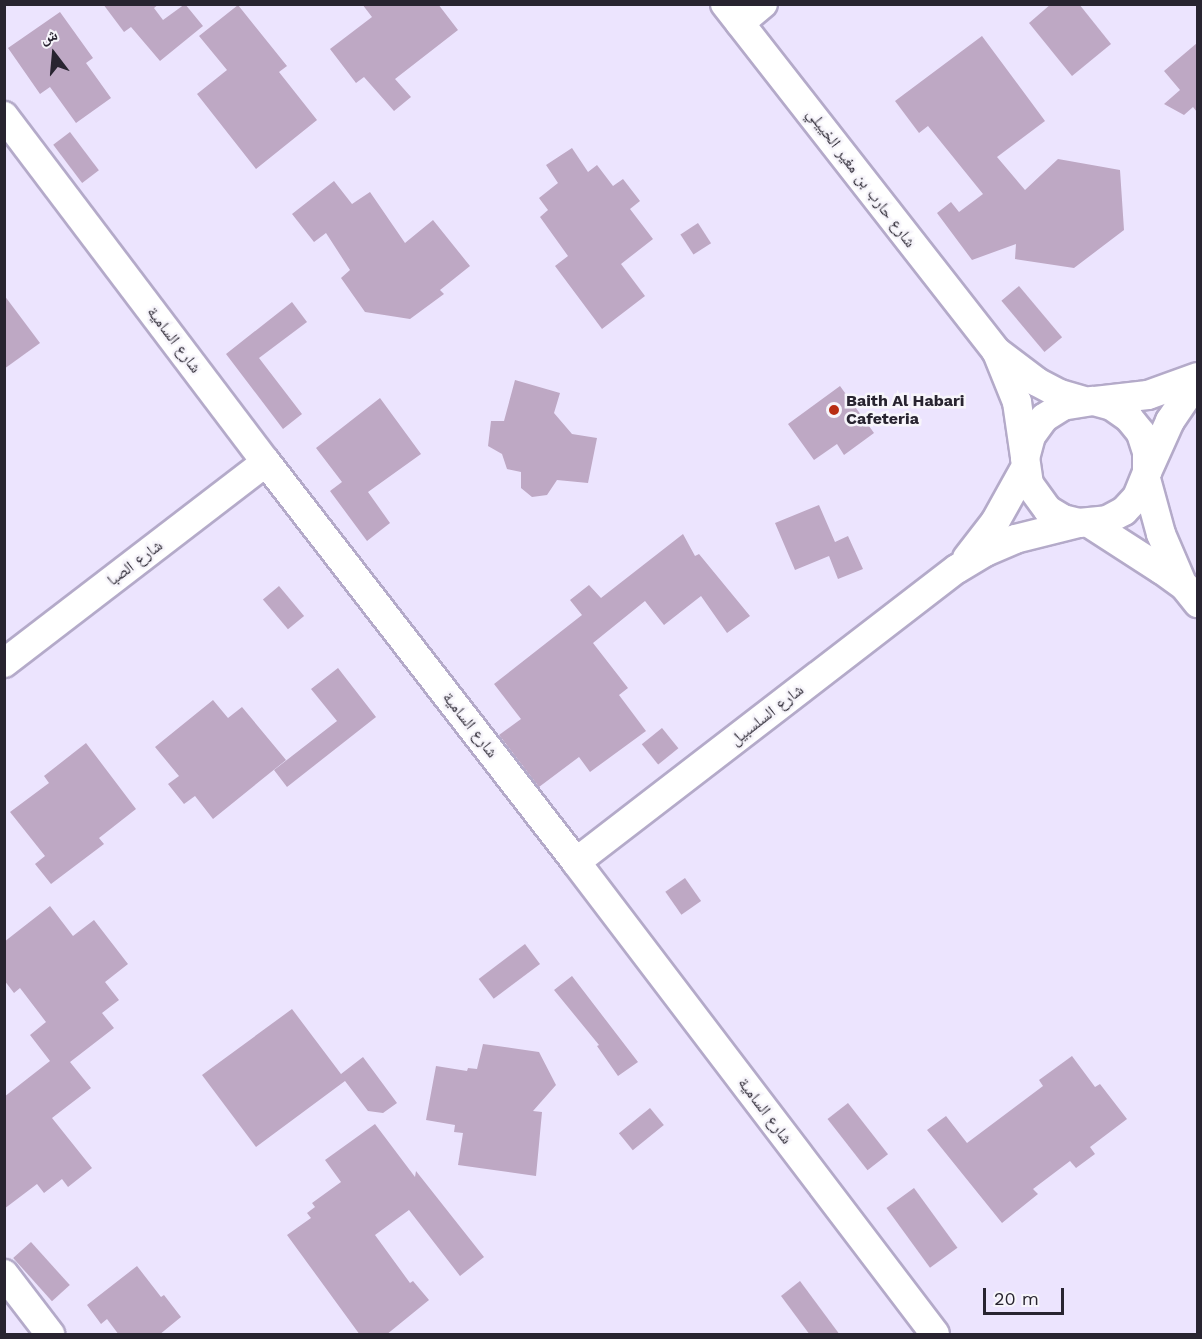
<!DOCTYPE html>
<meta charset="utf-8">
<style>
body{margin:0}
#map{position:relative;width:1202px;height:1339px;overflow:hidden;background:#ece4fe;font-family:"Work Sans","Noto Naskh Arabic",sans-serif}
div>[style]{position:absolute}
[style*='--x']{left:calc(var(--x)*1px);top:calc(var(--y)*1px);width:calc(var(--w)*1px);rotate:calc(var(--a)*1deg)}
.building>*{inset:0;background:#bea8c4;transform-origin:0 0}
.roads{filter:drop-shadow(2px 0 #b4aac9) drop-shadow(-2px 0 #b4aac9) drop-shadow(0 2px #b4aac9) drop-shadow(0 -2px #b4aac9)}
.minor>*{height:28px;margin:-14px;padding:0 14px;transform-origin:14px;border-radius:14px;background:#fff}
.dots>*{width:16px;height:16px;translate:-50% -50%;box-sizing:border-box;border:3px solid #f7f5fb;border-radius:50%}
span{translate:-50% -50%;white-space:nowrap;text-align:center;line-height:1.15;-webkit-text-stroke:5px #f7f5fb;paint-order:stroke}
.street-label{font-size:16px;color:#282430}
.poi-label{font-size:16px;color:#282430;font-weight:700}
.left{translate:0 -50%;text-align:left}
.frame{position:absolute;inset:0;border:6px solid #282430;pointer-events:none}
.north{position:absolute;left:24px;top:24px;width:60px;height:60px;-webkit-text-stroke:4px #f7f5fb;paint-order:stroke;rotate:344deg;font-size:16px;font-weight:700;line-height:24px;text-align:center;color:#282430}
.north::after{content:'';display:block;margin:auto;width:21px;height:27px;background:#282430;clip-path:polygon(50% 0,100% 100%,50% 72%,0 100%)}
.scale{position:absolute;left:983px;top:1288px;width:81px;height:27px;box-sizing:border-box;border:3px solid #282430;border-top:0;padding-left:8px;font-size:18px;line-height:21px;white-space:nowrap;color:#282430;-webkit-text-stroke:4px #f7f5fb;paint-order:stroke}
</style>
<div id="map">
<div class="building">
<div style="clip-path:polygon(103px 4px,159px 4px,154px 8px,163px 20px,185px 4px,203px 26px,160px 61px,131px 27px,124px 32px)"></div>
<div style="clip-path:polygon(362px 4px,438px 4px,458px 30px,395px 79px,411px 97px,394px 111px,364px 77px,356px 83px,330px 49px,372px 17px)"></div>
<div style="clip-path:polygon(1051px 4px,1079px 4px,1111px 44px,1072px 76px,1029px 23px)"></div>
<div style="clip-path:polygon(238px 5px,287px 66px,279px 72px,317px 120px,256px 169px,197px 94px,227px 70px,199px 36px)"></div>
<div style="clip-path:polygon(60px 12px,93px 58px,86px 63px,111px 98px,76px 123px,50px 87px,40px 94px,8px 48px)"></div>
<div style="clip-path:polygon(982px 36px,1045px 121px,997px 157px,1025px 190px,1058px 159px,1120px 170px,1124px 230px,1074px 268px,1015px 259px,1016px 244px,972px 260px,937px 213px,951px 202px,959px 212px,983px 194px,928px 126px,919px 133px,895px 101px)"></div>
<div style="clip-path:polygon(1197px 43px,1197px 112px,1193px 107px,1184px 115px,1164px 104px,1180px 90px,1164px 71px)"></div>
<div style="left:70px;top:132px;width:48px;height:21px;rotate:53deg"></div>
<div style="clip-path:polygon(572px 148px,588px 172px,597px 165px,613px 186px,623px 179px,640px 201px,630px 209px,653px 239px,621px 264px,645px 296px,602px 329px,555px 266px,568px 256px,540px 217px,548px 210px,539px 198px,558px 183px,546px 165px)"></div>
<div style="clip-path:polygon(334px 181px,352px 204px,370px 192px,405px 243px,433px 220px,470px 266px,440px 290px,444px 294px,410px 319px,365px 312px,341px 278px,350px 270px,326px 233px,314px 242px,292px 214px)"></div>
<div style="left:698px;top:223px;width:24px;height:21px;rotate:57deg"></div>
<div style="left:1019px;top:286px;width:67px;height:23px;rotate:50deg"></div>
<div style="clip-path:polygon(4px 295px,40px 343px,4px 369px)"></div>
<div style="clip-path:polygon(292px 302px,307px 322px,259px 358px,302px 414px,283px 429px,226px 354px)"></div>
<div style="clip-path:polygon(515px 380px,560px 393px,554px 413px,572px 434px,597px 438px,588px 483px,557px 480px,547px 495px,532px 497px,521px 488px,521px 472px,507px 469px,502px 454px,488px 446px,491px 421px,504px 421px)"></div>
<div style="clip-path:polygon(840px 386px,874px 433px,844px 455px,837px 444px,814px 460px,788px 424px)"></div>
<div style="clip-path:polygon(380px 398px,421px 454px,368px 492px,390px 523px,367px 541px,330px 491px,342px 482px,316px 448px)"></div>
<div style="clip-path:polygon(819px 505px,835px 542px,848px 536px,863px 569px,838px 579px,829px 556px,795px 570px,775px 523px)"></div>
<div style="clip-path:polygon(683px 534px,695px 556px,699px 554px,750px 616px,727px 633px,701px 596px,664px 625px,645px 601px,593px 643px,628px 688px,619px 695px,646px 731px,590px 772px,579px 757px,539px 787px,499px 735px,521px 719px,494px 684px,582px 615px,570px 600px,589px 585px,601px 598px)"></div>
<div style="left:279px;top:586px;width:39px;height:21px;rotate:50deg"></div>
<div style="clip-path:polygon(338px 668px,376px 717px,287px 787px,274px 770px,337px 721px,311px 689px)"></div>
<div style="clip-path:polygon(213px 700px,228px 718px,242px 707px,286px 760px,213px 819px,195px 796px,184px 804px,168px 784px,179px 776px,155px 747px)"></div>
<div style="left:662px;top:728px;width:26px;height:26px;rotate:51deg"></div>
<div style="clip-path:polygon(86px 743px,136px 809px,99px 838px,104px 844px,51px 884px,35px 864px,45px 856px,10px 812px,49px 783px,44px 776px)"></div>
<div style="left:685px;top:878px;width:28px;height:24px;rotate:55deg"></div>
<div style="clip-path:polygon(50px 906px,73px 936px,94px 920px,128px 964px,105px 982px,119px 1000px,102px 1013px,114px 1028px,70px 1062px,91px 1088px,52px 1118px,92px 1168px,68px 1187px,62px 1179px,44px 1193px,37px 1184px,4px 1209px,4px 1097px,50px 1061px,30px 1035px,46px 1022px,20px 988px,14px 993px,4px 980px,4px 942px)"></div>
<div style="left:525px;top:944px;width:25px;height:58px;rotate:53deg"></div>
<div style="clip-path:polygon(572px 976px,638px 1062px,618px 1076px,597px 1046px,599px 1045px,554px 990px)"></div>
<div style="clip-path:polygon(292px 1009px,341px 1074px,363px 1057px,397px 1103px,383px 1113px,368px 1111px,345px 1081px,256px 1147px,202px 1075px)"></div>
<div style="clip-path:polygon(483px 1044px,539px 1052px,556px 1085px,533px 1111px,542px 1112px,536px 1176px,458px 1165px,463px 1133px,454px 1132px,455px 1125px,426px 1120px,436px 1066px,467px 1071px,468px 1068px,477px 1069px)"></div>
<div style="clip-path:polygon(1072px 1056px,1095px 1087px,1100px 1084px,1127px 1119px,1090px 1147px,1095px 1154px,1076px 1168px,1070px 1161px,1033px 1189px,1038px 1194px,1002px 1223px,927px 1130px,946px 1116px,967px 1143px,1043px 1086px,1039px 1080px)"></div>
<div style="left:848px;top:1103px;width:65px;height:26px;rotate:52deg"></div>
<div style="left:650px;top:1108px;width:22px;height:40px;rotate:51deg"></div>
<div style="clip-path:polygon(375px 1124px,415px 1177px,416px 1171px,484px 1257px,460px 1276px,409px 1210px,375px 1235px,410px 1283px,413px 1281px,429px 1300px,386px 1335px,360px 1335px,287px 1235px,311px 1218px,307px 1213px,315px 1207px,312px 1203px,341px 1182px,325px 1160px)"></div>
<div style="left:914px;top:1188px;width:74px;height:34px;rotate:54deg"></div>
<div style="left:31px;top:1242px;width:58px;height:24px;rotate:48deg"></div>
<div style="clip-path:polygon(137px 1266px,161px 1297px,164px 1295px,181px 1317px,159px 1335px,119px 1335px,107px 1319px,101px 1324px,87px 1305px)"></div>
<div style="clip-path:polygon(800px 1281px,840px 1335px,810px 1335px,781px 1296px)"></div>
</div>
<div class="roads">
<div class="minor">
<div style="--x:725;--y:4;--w:440;--a:52"></div>
<div style="--x:996;--y:351;--w:51;--a:37.1"></div>
<div style="--x:1037;--y:382;--w:26;--a:28"></div>
<div style="--x:1060;--y:394;--w:26;--a:16"></div>
<div style="--x:740;--y:23;--w:30;--a:-40"></div>
<div style="--x:4;--y:116;--w:434;--a:52.9"></div>
<div style="--x:266;--y:462;--w:506;--a:52.22"></div>
<div style="--x:576;--y:862;--w:593;--a:52.74"></div>
<div style="--x:998;--y:355;--w:51;--a:68"></div>
<div style="--x:1017;--y:402;--w:83;--a:81.7"></div>
<div style="--x:1029;--y:484;--w:32;--a:54"></div>
<div style="--x:1048;--y:510;--w:17;--a:31"></div>
<div style="--x:1063;--y:519;--w:16;--a:14"></div>
<div style="--x:1079;--y:523;--w:28;--a:-6"></div>
<div style="--x:1107;--y:520;--w:19;--a:-28"></div>
<div style="--x:1124;--y:511;--w:19;--a:-47"></div>
<div style="--x:1137;--y:497;--w:27;--a:-68"></div>
<div style="--x:1147;--y:472;--w:20;--a:-90"></div>
<div style="--x:1147;--y:452;--w:20;--a:-108"></div>
<div style="--x:1141;--y:433;--w:19;--a:-129"></div>
<div style="--x:1129;--y:418;--w:21;--a:-145"></div>
<div style="--x:1112;--y:406;--w:20;--a:-165"></div>
<div style="--x:1093;--y:401;--w:30;--a:171"></div>
<div style="--x:1063;--y:406;--w:22;--a:148"></div>
<div style="--x:1044;--y:418;--w:22;--a:126"></div>
<div style="--x:1031;--y:436;--w:23;--a:105"></div>
<div style="--x:1095;--y:401;--w:53;--a:-6.5"></div>
<div style="--x:1148;--y:395;--w:53;--a:-19.8"></div>
<div style="--x:1148;--y:470;--w:54;--a:-65.8"></div>
<div style="--x:1170;--y:421;--w:50;--a:-55.7"></div>
<div style="--x:1146;--y:479;--w:57;--a:74.7"></div>
<div style="--x:1161;--y:534;--w:53;--a:66.8"></div>
<div style="--x:1089;--y:523;--w:87;--a:32.8"></div>
<div style="--x:1162;--y:570;--w:29;--a:36"></div>
<div style="--x:1185;--y:587;--w:21;--a:51"></div>
<div style="--x:967;--y:558;--w:46;--a:-52.1"></div>
<div style="--x:995;--y:522;--w:62;--a:-60.9"></div>
<div style="--x:4;--y:663;--w:330;--a:-37.5"></div>
<div style="--x:576;--y:862;--w:481;--a:-37.6"></div>
<div style="--x:957;--y:569;--w:33;--a:-31"></div>
<div style="--x:985;--y:552;--w:33;--a:-23"></div>
<div style="--x:1015;--y:539;--w:66;--a:-14"></div>
<div style="--x:4;--y:1274;--w:76;--a:52.5"></div>
</div>
</div>
<div class="dots">
<div style="left:834px;top:410px;background:#b82d12"></div>
</div>
<div class="street-label">
<span style="left:861px;top:178px;rotate:53deg">شارع حارب بن مغير الخييلي</span>
<span style="left:174px;top:340px;rotate:53deg">شارع السامية</span>
<span style="left:135px;top:563px;rotate:-37deg">شارع الصبا</span>
<span style="left:767px;top:715px;rotate:-38deg">شارع السلسبيل</span>
<span style="left:470px;top:725px;rotate:52deg">شارع السامية</span>
<span style="left:765px;top:1111px;rotate:53deg">شارع السامية</span>
</div>
<div class="poi-label">
<span class="left" style="left:846px;top:410px">Baith Al Habari<br>Cafeteria</span>
</div>
<div class="frame"></div>
<div class="north">ش</div>
<div class="scale">20 m</div>
</div>
